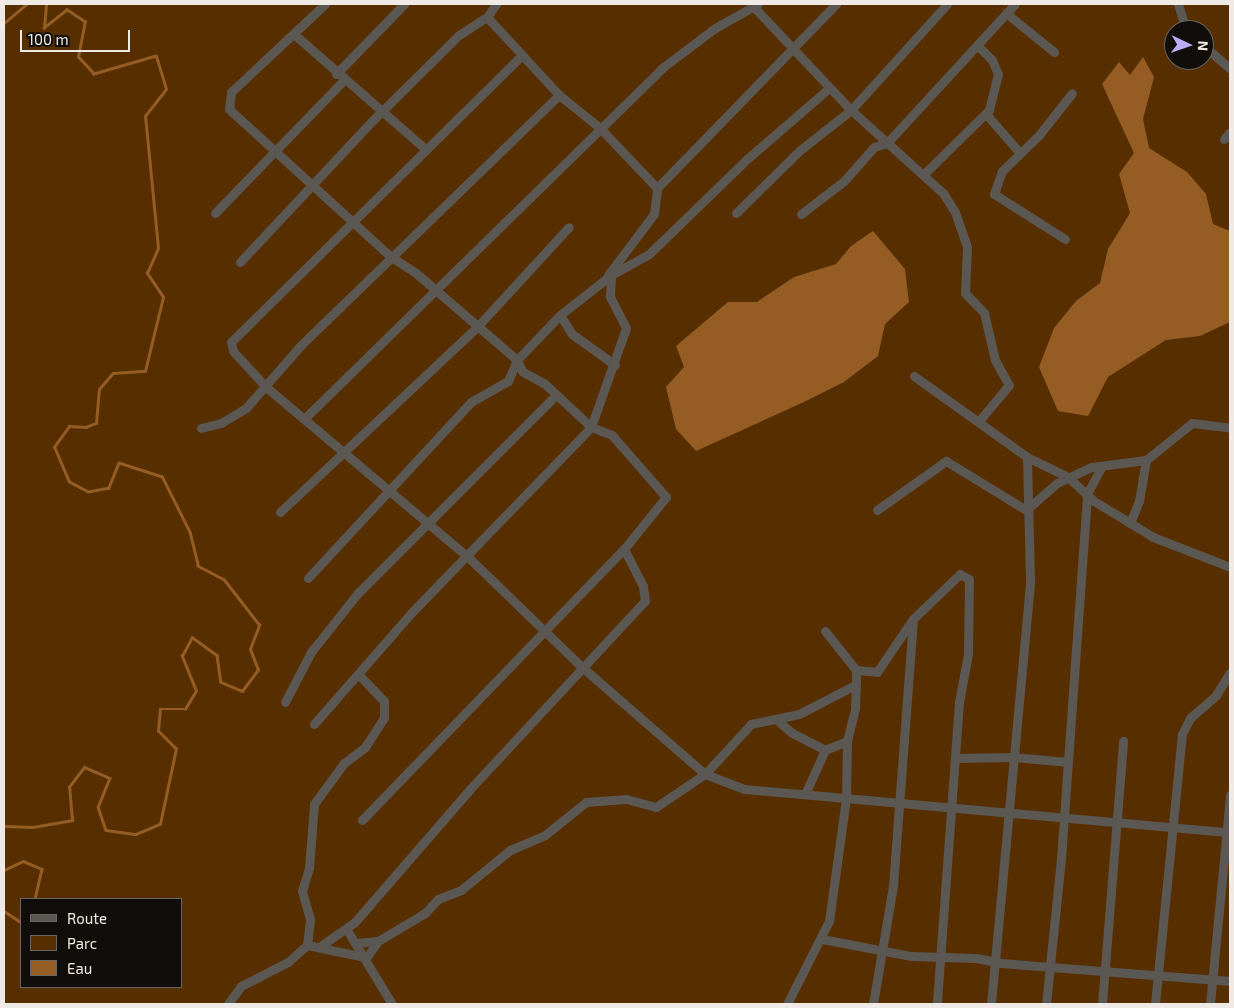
<!DOCTYPE html>
<style>
body{margin:0}
#map{position:relative;width:1234px;height:1008px;overflow:hidden;background:#2b221c;font-family:"Exo 2",sans-serif}
div>[style]{position:absolute}
[style*='--x']{left:calc(var(--x)*1px);top:calc(var(--y)*1px);width:calc(var(--w)*1px);rotate:calc(var(--a)*1deg)}
.green>*{inset:0;background:#562e00}
.water>*{inset:0;background:#955d24}
.stream>*{height:2.5px;margin:-1.25px;padding:0 1.25px;transform-origin:1.25px;border-radius:1.25px;background:#955d24}
.minor>*{height:9px;margin:-4.5px;padding:0 4.5px;transform-origin:4.5px;border-radius:4.5px;background:#5b5753}
span{translate:-50% -50%;white-space:nowrap;text-align:center;line-height:1.15;-webkit-text-stroke:5px #100d0a;paint-order:stroke}
.frame{position:absolute;inset:0;border:5px solid #efeae5;pointer-events:none}
.legend{position:absolute;left:20px;top:898px;width:162px;height:90px;box-sizing:border-box;background:#100d0a;border:1px solid #696562;margin:0;padding:6px 9px;list-style:none;font-size:15px;color:#efeae5}
.legend li{display:flex;align-items:center;gap:10px;height:25px}
.legend b{width:25px;border:1px solid #696562}
.north{position:absolute;left:1164px;top:20px;width:50px;height:50px;box-sizing:border-box;background:#100d0a;border:1px solid #696562;border-radius:50%;rotate:93deg;font-size:14px;font-weight:700;line-height:20px;text-align:center;color:#efeae5}
.north::after{content:'';display:block;margin:auto;width:18px;height:22px;background:#bcaaf5;clip-path:polygon(50% 0,100% 100%,50% 72%,0 100%)}
.scale{position:absolute;left:20px;top:30px;width:110px;height:22px;box-sizing:border-box;border:2px solid #efeae5;border-top:0;padding-left:6px;font-size:15px;line-height:18px;white-space:nowrap;color:#efeae5;-webkit-text-stroke:4px #100d0a;paint-order:stroke}
</style>
<div id="map">
<div class="green">
<div style="clip-path:polygon(evenodd,4px 4px,1230px 4px,1230px 1004px,4px 1004px,4px 4px,1174px 30px,1204px 30px,1204px 60px,1174px 60px,1174px 30px,4px 4px,21px 899px,181px 899px,181px 987px,21px 987px,21px 899px)"></div>
</div>
<div class="water">
<div style="clip-path:polygon(1143px 57px,1154px 77px,1143px 119px,1149px 148px,1187px 172px,1206px 194px,1213px 224px,1230px 231px,1230px 322px,1200px 336px,1166px 340px,1108px 377px,1088px 416px,1058px 411px,1039px 367px,1054px 328px,1076px 301px,1100px 283px,1108px 249px,1130px 213px,1119px 174px,1134px 153px,1102px 84px,1119px 62px,1130px 75px)"></div>
<div style="clip-path:polygon(873px 231px,905px 269px,909px 302px,885px 324px,878px 356px,844px 382px,804px 402px,696px 451px,676px 429px,666px 387px,684px 367px,676px 346px,728px 302px,757px 302px,794px 277px,836px 264px,851px 246px)"></div>
</div>
<div class="stream">
<div style="--x:4;--y:23;--w:30;--a:-40"></div>
<div style="--x:4;--y:826;--w:29;--a:2"></div>
<div style="--x:33;--y:827;--w:40;--a:-10"></div>
<div style="--x:72;--y:820;--w:33;--a:-95"></div>
<div style="--x:69;--y:787;--w:25;--a:-53"></div>
<div style="--x:84;--y:767;--w:28;--a:23"></div>
<div style="--x:110;--y:778;--w:31;--a:112"></div>
<div style="--x:98;--y:807;--w:24;--a:71"></div>
<div style="--x:106;--y:830;--w:30;--a:8"></div>
<div style="--x:136;--y:834;--w:26;--a:-23"></div>
<div style="--x:160;--y:824;--w:77;--a:-78"></div>
<div style="--x:176;--y:749;--w:25;--a:-135"></div>
<div style="--x:158;--y:731;--w:22;--a:-85"></div>
<div style="--x:160;--y:709;--w:25;--a:0"></div>
<div style="--x:185;--y:709;--w:21;--a:-59"></div>
<div style="--x:196;--y:691;--w:38;--a:-112"></div>
<div style="--x:182;--y:656;--w:21;--a:-62"></div>
<div style="--x:192;--y:637;--w:31;--a:36"></div>
<div style="--x:217;--y:655;--w:27;--a:82"></div>
<div style="--x:221;--y:682;--w:23;--a:23"></div>
<div style="--x:242;--y:691;--w:26;--a:-53"></div>
<div style="--x:258;--y:670;--w:22;--a:-111"></div>
<div style="--x:250;--y:649;--w:26;--a:-69"></div>
<div style="--x:259;--y:625;--w:57;--a:-127.9"></div>
<div style="--x:224;--y:580;--w:30;--a:-152"></div>
<div style="--x:198;--y:566;--w:34;--a:-104"></div>
<div style="--x:190;--y:533;--w:63;--a:-116.6"></div>
<div style="--x:162;--y:477;--w:45;--a:-162"></div>
<div style="--x:119;--y:463;--w:27;--a:112"></div>
<div style="--x:109;--y:488;--w:21;--a:169"></div>
<div style="--x:88;--y:492;--w:21;--a:-152"></div>
<div style="--x:69;--y:482;--w:38;--a:-113"></div>
<div style="--x:54;--y:447;--w:26;--a:-54"></div>
<div style="--x:69;--y:426;--w:17;--a:3"></div>
<div style="--x:86;--y:427;--w:11;--a:-22"></div>
<div style="--x:96;--y:423;--w:34;--a:-85"></div>
<div style="--x:99;--y:389;--w:21;--a:-49"></div>
<div style="--x:113;--y:373;--w:32;--a:-4"></div>
<div style="--x:145;--y:371;--w:76;--a:-76.3"></div>
<div style="--x:163;--y:297;--w:29;--a:-124"></div>
<div style="--x:147;--y:273;--w:27;--a:-66"></div>
<div style="--x:158;--y:248;--w:133;--a:-95.6"></div>
<div style="--x:145;--y:116;--w:34;--a:-52"></div>
<div style="--x:166;--y:89;--w:34;--a:-107"></div>
<div style="--x:156;--y:56;--w:65;--a:163.8"></div>
<div style="--x:94;--y:74;--w:23;--a:-133"></div>
<div style="--x:78;--y:57;--w:36;--a:-79"></div>
<div style="--x:85;--y:22;--w:22;--a:-146"></div>
<div style="--x:67;--y:10;--w:29;--a:142"></div>
<div style="--x:44;--y:28;--w:24;--a:-85"></div>
<div style="--x:4;--y:870;--w:21;--a:-25"></div>
<div style="--x:23;--y:861;--w:21;--a:23"></div>
<div style="--x:42;--y:869;--w:31;--a:103"></div>
<div style="--x:4;--y:911;--w:20;--a:33"></div>
</div>
<div class="minor">
<div style="--x:751;--y:4;--w:146;--a:46.7"></div>
<div style="--x:851;--y:110;--w:124;--a:42.1"></div>
<div style="--x:943;--y:193;--w:22;--a:58"></div>
<div style="--x:955;--y:212;--w:37;--a:71"></div>
<div style="--x:967;--y:247;--w:46;--a:92.5"></div>
<div style="--x:965;--y:293;--w:28;--a:46"></div>
<div style="--x:984;--y:313;--w:48;--a:76.8"></div>
<div style="--x:995;--y:360;--w:29;--a:61"></div>
<div style="--x:1009;--y:385;--w:48;--a:130"></div>
<div style="--x:1178;--y:4;--w:27;--a:73"></div>
<div style="--x:1006;--y:13;--w:62;--a:39.1"></div>
<div style="--x:295;--y:35;--w:173;--a:41.2"></div>
<div style="--x:1204;--y:46;--w:35;--a:41"></div>
<div style="--x:521;--y:56;--w:407;--a:135.4"></div>
<div style="--x:231;--y:342;--w:9;--a:77"></div>
<div style="--x:233;--y:351;--w:49;--a:47.5"></div>
<div style="--x:266;--y:387;--w:264;--a:40.1"></div>
<div style="--x:468;--y:557;--w:160;--a:44"></div>
<div style="--x:583;--y:668;--w:162;--a:41"></div>
<div style="--x:705;--y:774;--w:42;--a:21"></div>
<div style="--x:744;--y:789;--w:488;--a:5.1"></div>
<div style="--x:336;--y:74;--w:98;--a:-45.8"></div>
<div style="--x:559;--y:95;--w:51;--a:38.7"></div>
<div style="--x:599;--y:127;--w:84;--a:46.4"></div>
<div style="--x:986;--y:114;--w:52;--a:48.9"></div>
<div style="--x:1224;--y:139;--w:9;--a:-49"></div>
<div style="--x:923;--y:175;--w:93;--a:-44.6"></div>
<div style="--x:989;--y:110;--w:37;--a:-76"></div>
<div style="--x:998;--y:74;--w:15;--a:-113"></div>
<div style="--x:992;--y:60;--w:21;--a:-135"></div>
<div style="--x:215;--y:213;--w:184;--a:-45.9"></div>
<div style="--x:736;--y:213;--w:88;--a:-44.5"></div>
<div style="--x:799;--y:151;--w:66;--a:-38.3"></div>
<div style="--x:851;--y:110;--w:143;--a:-47.8"></div>
<div style="--x:801;--y:214;--w:54;--a:-37.5"></div>
<div style="--x:844;--y:181;--w:45;--a:-48.6"></div>
<div style="--x:874;--y:147;--w:14;--a:-17"></div>
<div style="--x:887;--y:143;--w:189;--a:-47.4"></div>
<div style="--x:1065;--y:239;--w:84;--a:-147.6"></div>
<div style="--x:994;--y:194;--w:24;--a:-71"></div>
<div style="--x:1002;--y:171;--w:52;--a:-44.2"></div>
<div style="--x:1039;--y:135;--w:53;--a:-51.8"></div>
<div style="--x:240;--y:262;--w:195;--a:-46.9"></div>
<div style="--x:373;--y:120;--w:121;--a:-44.7"></div>
<div style="--x:459;--y:35;--w:33;--a:-33"></div>
<div style="--x:487;--y:17;--w:16;--a:-55"></div>
<div style="--x:608;--y:275;--w:76;--a:-53"></div>
<div style="--x:654;--y:214;--w:26;--a:-83"></div>
<div style="--x:657;--y:188;--w:257;--a:-45.8"></div>
<div style="--x:560;--y:315;--w:22;--a:58"></div>
<div style="--x:572;--y:334;--w:53;--a:35.8"></div>
<div style="--x:914;--y:376;--w:139;--a:35.6"></div>
<div style="--x:1027;--y:457;--w:46;--a:26"></div>
<div style="--x:1068;--y:477;--w:35;--a:43"></div>
<div style="--x:1094;--y:501;--w:69;--a:31.4"></div>
<div style="--x:1153;--y:537;--w:83;--a:21.3"></div>
<div style="--x:305;--y:418;--w:500;--a:-44.4"></div>
<div style="--x:662;--y:68;--w:66;--a:-37"></div>
<div style="--x:715;--y:28;--w:49;--a:-29.2"></div>
<div style="--x:201;--y:428;--w:21;--a:-14"></div>
<div style="--x:221;--y:423;--w:29;--a:-31"></div>
<div style="--x:246;--y:408;--w:82;--a:-48.9"></div>
<div style="--x:300;--y:346;--w:361;--a:-44.1"></div>
<div style="--x:559;--y:95;--w:106;--a:-132.7"></div>
<div style="--x:877;--y:510;--w:85;--a:-35.4"></div>
<div style="--x:946;--y:461;--w:94;--a:31.5"></div>
<div style="--x:1026;--y:510;--w:41;--a:-41.1"></div>
<div style="--x:1057;--y:483;--w:38;--a:-25"></div>
<div style="--x:1092;--y:467;--w:54;--a:-7.4"></div>
<div style="--x:1146;--y:460;--w:59;--a:-38.8"></div>
<div style="--x:1192;--y:423;--w:38;--a:7"></div>
<div style="--x:280;--y:512;--w:269;--a:-43.2"></div>
<div style="--x:476;--y:328;--w:137;--a:-47.4"></div>
<div style="--x:1130;--y:523;--w:24;--a:-68"></div>
<div style="--x:1139;--y:501;--w:42;--a:-80.3"></div>
<div style="--x:308;--y:578;--w:240;--a:-47.2"></div>
<div style="--x:471;--y:402;--w:43;--a:-29.6"></div>
<div style="--x:508;--y:381;--w:23;--a:-67"></div>
<div style="--x:517;--y:360;--w:62;--a:-46.3"></div>
<div style="--x:560;--y:315;--w:65;--a:-38.1"></div>
<div style="--x:611;--y:275;--w:43;--a:-28.9"></div>
<div style="--x:649;--y:254;--w:136;--a:-44.1"></div>
<div style="--x:747;--y:159;--w:108;--a:-40.9"></div>
<div style="--x:825;--y:631;--w:50;--a:51.5"></div>
<div style="--x:856;--y:670;--w:21;--a:5"></div>
<div style="--x:877;--y:672;--w:64;--a:-55.8"></div>
<div style="--x:913;--y:619;--w:65;--a:-43.8"></div>
<div style="--x:960;--y:574;--w:10;--a:29"></div>
<div style="--x:969;--y:579;--w:75;--a:90.8"></div>
<div style="--x:968;--y:654;--w:49;--a:100.6"></div>
<div style="--x:959;--y:702;--w:303;--a:94.2"></div>
<div style="--x:285;--y:702;--w:56;--a:-62.5"></div>
<div style="--x:311;--y:652;--w:75;--a:-51.5"></div>
<div style="--x:358;--y:593;--w:280;--a:-45"></div>
<div style="--x:776;--y:719;--w:21;--a:41"></div>
<div style="--x:792;--y:733;--w:37;--a:27"></div>
<div style="--x:314;--y:724;--w:149;--a:-48.8"></div>
<div style="--x:412;--y:612;--w:257;--a:-45.9"></div>
<div style="--x:591;--y:427;--w:105;--a:-70.5"></div>
<div style="--x:626;--y:328;--w:36;--a:-117"></div>
<div style="--x:610;--y:296;--w:21;--a:-87"></div>
<div style="--x:955;--y:758;--w:58;--a:-1"></div>
<div style="--x:1013;--y:757;--w:55;--a:5.2"></div>
<div style="--x:805;--y:794;--w:48;--a:-65.6"></div>
<div style="--x:825;--y:750;--w:24;--a:-22"></div>
<div style="--x:847;--y:741;--w:34;--a:-76"></div>
<div style="--x:855;--y:708;--w:38;--a:-88"></div>
<div style="--x:362;--y:820;--w:377;--a:-46"></div>
<div style="--x:347;--y:930;--w:87;--a:58.7"></div>
<div style="--x:822;--y:939;--w:91;--a:10.8"></div>
<div style="--x:911;--y:956;--w:65;--a:1.8"></div>
<div style="--x:976;--y:958;--w:25;--a:11"></div>
<div style="--x:1001;--y:963;--w:230;--a:4.5"></div>
<div style="--x:355;--y:943;--w:23;--a:-5"></div>
<div style="--x:378;--y:941;--w:55;--a:-30.8"></div>
<div style="--x:425;--y:913;--w:19;--a:-47"></div>
<div style="--x:438;--y:899;--w:25;--a:-21"></div>
<div style="--x:461;--y:890;--w:63;--a:-39.2"></div>
<div style="--x:510;--y:850;--w:38;--a:-23"></div>
<div style="--x:545;--y:835;--w:53;--a:-38.8"></div>
<div style="--x:586;--y:802;--w:40;--a:-4.3"></div>
<div style="--x:626;--y:799;--w:31;--a:15"></div>
<div style="--x:656;--y:807;--w:59;--a:-34"></div>
<div style="--x:705;--y:774;--w:68;--a:-47.4"></div>
<div style="--x:751;--y:724;--w:49;--a:-11.8"></div>
<div style="--x:799;--y:714;--w:61;--a:-27.4"></div>
<div style="--x:307;--y:945;--w:58;--a:11.9"></div>
<div style="--x:322;--y:945;--w:39;--a:-35"></div>
<div style="--x:354;--y:923;--w:177;--a:-49.1"></div>
<div style="--x:470;--y:789;--w:257;--a:-47.1"></div>
<div style="--x:645;--y:601;--w:15;--a:-98"></div>
<div style="--x:643;--y:586;--w:42;--a:-117.2"></div>
<div style="--x:624;--y:549;--w:67;--a:-51.1"></div>
<div style="--x:666;--y:497;--w:82;--a:-131.1"></div>
<div style="--x:612;--y:435;--w:22;--a:-159"></div>
<div style="--x:591;--y:427;--w:63;--a:-136.9"></div>
<div style="--x:545;--y:384;--w:26;--a:-151"></div>
<div style="--x:522;--y:371;--w:12;--a:-114"></div>
<div style="--x:517;--y:360;--w:133;--a:-139.3"></div>
<div style="--x:416;--y:273;--w:30;--a:-147"></div>
<div style="--x:391;--y:257;--w:219;--a:-137.6"></div>
<div style="--x:229;--y:109;--w:17;--a:-83"></div>
<div style="--x:231;--y:92;--w:129;--a:-43.1"></div>
<div style="--x:366;--y:958;--w:21;--a:-55"></div>
<div style="--x:228;--y:1004;--w:22;--a:-54"></div>
<div style="--x:241;--y:986;--w:53;--a:-27.1"></div>
<div style="--x:288;--y:962;--w:25;--a:-42"></div>
<div style="--x:307;--y:945;--w:26;--a:-83"></div>
<div style="--x:310;--y:919;--w:29;--a:-106"></div>
<div style="--x:302;--y:891;--w:24;--a:-73"></div>
<div style="--x:309;--y:868;--w:64;--a:-85.5"></div>
<div style="--x:314;--y:804;--w:51;--a:-53.8"></div>
<div style="--x:344;--y:763;--w:26;--a:-37"></div>
<div style="--x:365;--y:747;--w:35;--a:-57"></div>
<div style="--x:384;--y:718;--w:17;--a:-90"></div>
<div style="--x:384;--y:701;--w:37;--a:-134"></div>
<div style="--x:787;--y:1004;--w:93;--a:-63.2"></div>
<div style="--x:829;--y:921;--w:124;--a:-82.1"></div>
<div style="--x:846;--y:798;--w:57;--a:-89"></div>
<div style="--x:873;--y:1004;--w:120;--a:-80.4"></div>
<div style="--x:893;--y:886;--w:268;--a:-85.7"></div>
<div style="--x:991;--y:1004;--w:426;--a:-84.7"></div>
<div style="--x:1030;--y:580;--w:123;--a:-91.4"></div>
<div style="--x:1046;--y:1004;--w:146;--a:-84.1"></div>
<div style="--x:1061;--y:859;--w:366;--a:-85.9"></div>
<div style="--x:1087;--y:494;--w:32;--a:-62"></div>
<div style="--x:1102;--y:1004;--w:264;--a:-85.4"></div>
<div style="--x:1155;--y:1004;--w:271;--a:-84.3"></div>
<div style="--x:1182;--y:734;--w:18;--a:-63"></div>
<div style="--x:1190;--y:718;--w:35;--a:-41"></div>
<div style="--x:1216;--y:695;--w:26;--a:-58"></div>
<div style="--x:1210;--y:1004;--w:210;--a:-84.5"></div>
</div>
<div class="frame"></div>
<ul class="legend">
<li><b style="height:6px;background:#5b5753"></b>Route</li>
<li><b style="height:14px;background:#562e00"></b>Parc</li>
<li><b style="height:14px;background:#955d24"></b>Eau</li>
</ul>
<div class="north">N</div>
<div class="scale">100 m</div>
</div>
